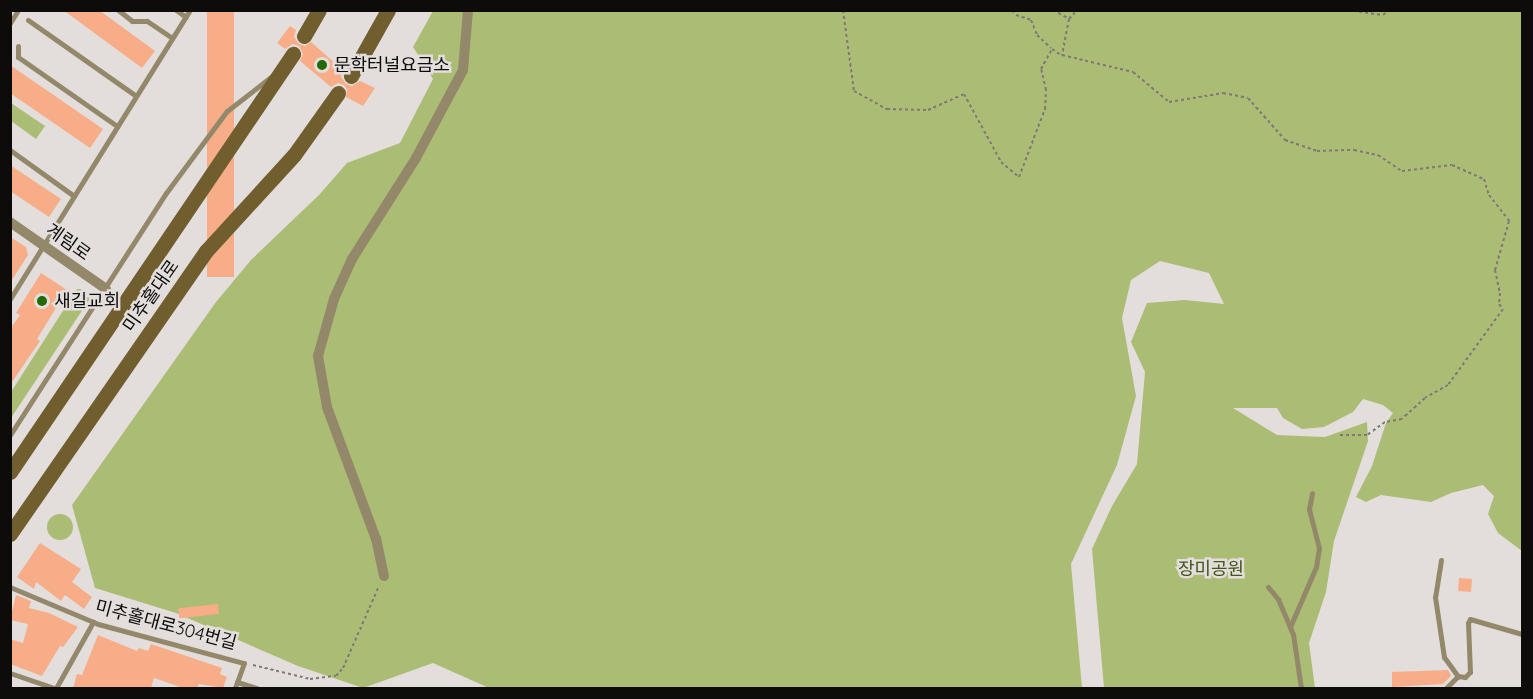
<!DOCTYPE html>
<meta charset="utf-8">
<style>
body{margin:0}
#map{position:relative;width:1533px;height:699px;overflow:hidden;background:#e3dedc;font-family:Quicksand,"Noto Sans KR",sans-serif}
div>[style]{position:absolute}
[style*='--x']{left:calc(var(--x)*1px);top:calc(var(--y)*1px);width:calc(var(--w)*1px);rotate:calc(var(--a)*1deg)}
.green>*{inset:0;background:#abbc74}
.round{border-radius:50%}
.building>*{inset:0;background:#f7ad87;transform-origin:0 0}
.path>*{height:2px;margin-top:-1px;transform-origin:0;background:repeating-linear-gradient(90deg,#7c7977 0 3px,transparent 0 6px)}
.service>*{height:5px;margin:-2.5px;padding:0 2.5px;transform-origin:2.5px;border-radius:2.5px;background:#94886a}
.minor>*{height:10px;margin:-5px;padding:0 5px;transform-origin:5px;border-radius:5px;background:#94886a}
.secondary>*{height:15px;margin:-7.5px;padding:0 7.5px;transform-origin:7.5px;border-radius:7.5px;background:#705e2f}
.dots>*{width:16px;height:16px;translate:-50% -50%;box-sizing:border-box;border:3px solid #e3dedc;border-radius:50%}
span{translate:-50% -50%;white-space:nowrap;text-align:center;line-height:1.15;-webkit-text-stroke:5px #e3dedc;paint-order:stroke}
.poi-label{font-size:18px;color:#0d0c0b}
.left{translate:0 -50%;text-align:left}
.street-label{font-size:18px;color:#0d0c0b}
.park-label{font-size:18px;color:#48541d}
.frame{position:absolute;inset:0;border:12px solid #0d0c0b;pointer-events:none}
</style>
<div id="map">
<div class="green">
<div style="clip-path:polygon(433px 11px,1522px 11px,1522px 551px,1498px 533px,1488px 514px,1494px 496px,1483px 485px,1451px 493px,1431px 502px,1381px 495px,1366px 502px,1356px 497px,1372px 466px,1386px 423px,1393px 413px,1383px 405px,1363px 399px,1353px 412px,1324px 427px,1302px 429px,1283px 418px,1277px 408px,1233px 408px,1277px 435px,1325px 437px,1367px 422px,1368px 441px,1334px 541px,1326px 592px,1309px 643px,1315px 688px,1104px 688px,1092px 549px,1112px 506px,1137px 464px,1145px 372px,1131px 342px,1147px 303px,1185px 300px,1224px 304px,1209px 273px,1160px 261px,1131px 280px,1122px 318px,1136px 396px,1117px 465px,1071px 564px,1082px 688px,489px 688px,433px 663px,363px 688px,298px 666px,176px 613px,95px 588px,72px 505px,216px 302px,251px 260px,320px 194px,347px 163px,400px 143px,433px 79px,413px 47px)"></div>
<div style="clip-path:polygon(11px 103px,45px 126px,36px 139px,11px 121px)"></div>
<div style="clip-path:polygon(77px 289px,81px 289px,90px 295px,89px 300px,11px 418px,11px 392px)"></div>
<div class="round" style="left:47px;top:514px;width:26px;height:26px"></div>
</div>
<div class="building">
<div style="clip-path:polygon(63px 10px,99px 10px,155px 51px,142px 68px)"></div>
<div style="left:207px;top:10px;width:27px;height:267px"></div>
<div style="clip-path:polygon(290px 26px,296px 30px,294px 37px,299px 44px,305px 46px,311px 42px,343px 70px,341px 77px,346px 84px,352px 86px,360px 81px,375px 88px,363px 106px,346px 97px,347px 89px,344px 85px,338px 83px,331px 87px,300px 61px,303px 54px,299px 46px,293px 44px,285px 49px,277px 43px)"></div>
<div style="clip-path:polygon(10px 65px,103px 129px,90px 148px,10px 93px)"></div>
<div style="clip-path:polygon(10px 165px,61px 199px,49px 217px,10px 191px)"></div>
<div style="clip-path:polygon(10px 237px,26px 247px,28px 255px,10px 283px)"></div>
<div style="clip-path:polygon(41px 273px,67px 290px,37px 339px,40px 341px,10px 385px,10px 329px,20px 315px,16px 313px)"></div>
<div style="clip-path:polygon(40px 543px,81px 569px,72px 582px,92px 597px,84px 609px,65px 595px,61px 601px,36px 582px,34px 589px,17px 577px)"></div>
<div style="left:1459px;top:578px;width:13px;height:13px;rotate:4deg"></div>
<div style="clip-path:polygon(16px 595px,31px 601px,29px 608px,49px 613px,78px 627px,63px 647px,60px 646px,42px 676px,10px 664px,10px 639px,23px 643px,28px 624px,10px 620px)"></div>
<div style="left:218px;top:604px;width:10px;height:40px;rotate:84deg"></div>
<div style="clip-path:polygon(98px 635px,137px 651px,139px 648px,148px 651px,151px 644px,222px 668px,220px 674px,227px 677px,223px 688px,199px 684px,197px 688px,183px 688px,154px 678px,151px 688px,73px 688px,77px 674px,82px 675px)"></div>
<div style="clip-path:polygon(1448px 670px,1451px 676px,1443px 684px,1392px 687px,1392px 672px)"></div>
</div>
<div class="path">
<div style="--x:843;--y:10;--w:82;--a:82.3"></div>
<div style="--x:854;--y:91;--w:38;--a:29"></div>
<div style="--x:887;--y:109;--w:41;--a:1.4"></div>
<div style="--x:928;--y:110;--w:39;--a:-24"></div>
<div style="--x:964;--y:94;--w:77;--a:61.4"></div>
<div style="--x:1001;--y:162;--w:23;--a:40"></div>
<div style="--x:1019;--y:177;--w:73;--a:-69.1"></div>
<div style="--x:1045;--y:109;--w:19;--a:-87"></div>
<div style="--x:1046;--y:90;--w:22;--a:-103"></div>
<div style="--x:1041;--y:69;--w:23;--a:-61"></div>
<div style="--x:1052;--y:49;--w:11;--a:34"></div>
<div style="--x:1012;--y:10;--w:6;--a:51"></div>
<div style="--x:1016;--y:15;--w:16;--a:18"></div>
<div style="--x:1031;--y:20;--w:16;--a:68"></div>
<div style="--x:1037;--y:35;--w:19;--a:43"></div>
<div style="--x:1053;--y:10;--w:18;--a:29"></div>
<div style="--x:1069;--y:19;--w:12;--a:-48"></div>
<div style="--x:1347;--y:10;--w:36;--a:8"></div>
<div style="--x:1383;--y:15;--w:8;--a:-40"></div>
<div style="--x:1069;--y:19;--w:37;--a:101"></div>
<div style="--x:1062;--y:55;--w:73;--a:13.5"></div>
<div style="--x:1133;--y:72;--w:47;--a:39.8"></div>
<div style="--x:1169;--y:102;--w:55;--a:-9.5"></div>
<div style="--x:1223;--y:93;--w:25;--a:11"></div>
<div style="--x:1248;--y:98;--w:56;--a:48.6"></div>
<div style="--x:1285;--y:140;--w:34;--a:19"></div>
<div style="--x:1317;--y:151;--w:37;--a:-2"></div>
<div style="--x:1354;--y:150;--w:25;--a:12"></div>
<div style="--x:1378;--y:155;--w:29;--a:34"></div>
<div style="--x:1402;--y:171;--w:50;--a:-6.8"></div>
<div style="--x:1452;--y:165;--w:35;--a:24"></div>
<div style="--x:1484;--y:179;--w:17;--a:73"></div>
<div style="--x:1489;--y:195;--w:33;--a:52"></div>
<div style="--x:1509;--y:221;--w:51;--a:105.9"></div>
<div style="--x:1495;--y:270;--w:24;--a:78"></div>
<div style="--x:1500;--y:293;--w:11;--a:95"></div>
<div style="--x:1499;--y:304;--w:6;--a:51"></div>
<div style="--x:1503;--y:309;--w:94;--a:125.9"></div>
<div style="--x:1448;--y:385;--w:26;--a:151"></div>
<div style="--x:1425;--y:398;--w:31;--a:138"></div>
<div style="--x:1402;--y:419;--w:17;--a:170"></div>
<div style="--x:1385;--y:422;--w:22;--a:144"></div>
<div style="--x:1367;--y:435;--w:29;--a:180"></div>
<div style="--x:253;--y:665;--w:59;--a:13.8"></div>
<div style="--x:310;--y:679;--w:26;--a:-7"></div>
<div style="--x:336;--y:676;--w:11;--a:-49"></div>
<div style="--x:343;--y:668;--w:90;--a:-66.3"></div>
</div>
<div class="service">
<div style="--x:118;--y:10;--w:18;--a:38"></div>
<div style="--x:132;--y:21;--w:15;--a:0"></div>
<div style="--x:147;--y:21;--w:30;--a:34"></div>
<div style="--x:176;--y:10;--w:12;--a:35"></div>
<div style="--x:28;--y:20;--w:132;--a:35.1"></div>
<div style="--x:10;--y:23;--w:15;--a:-58"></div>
<div style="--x:18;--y:46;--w:11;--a:90"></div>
<div style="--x:18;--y:57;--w:121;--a:34.9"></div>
<div style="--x:10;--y:150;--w:79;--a:35.7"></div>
<div style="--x:10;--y:299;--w:340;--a:-58.1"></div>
<div style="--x:10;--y:435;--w:288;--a:-57.2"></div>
<div style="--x:166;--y:193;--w:102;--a:-53.4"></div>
<div style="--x:227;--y:111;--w:57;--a:-37.9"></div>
<div style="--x:1441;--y:560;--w:37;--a:99"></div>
<div style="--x:1435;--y:597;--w:61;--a:81.5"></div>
<div style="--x:1444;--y:657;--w:24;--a:54"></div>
<div style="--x:1458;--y:676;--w:7;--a:8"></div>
<div style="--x:1465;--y:677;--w:7;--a:-45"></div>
<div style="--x:1470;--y:672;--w:49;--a:-92.3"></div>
<div style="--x:1468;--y:623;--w:4;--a:-63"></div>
<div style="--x:1470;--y:619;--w:54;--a:16.1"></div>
<div style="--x:10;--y:587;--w:95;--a:22.8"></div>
<div style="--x:98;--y:624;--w:151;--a:15"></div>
<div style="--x:244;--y:663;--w:27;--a:110"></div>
<div style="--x:1268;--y:587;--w:16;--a:50"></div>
<div style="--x:1278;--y:599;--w:38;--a:67"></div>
<div style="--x:1293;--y:634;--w:55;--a:81.6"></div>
<div style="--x:1290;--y:627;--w:65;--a:-66.6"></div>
<div style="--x:1316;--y:567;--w:19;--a:-81"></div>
<div style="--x:1319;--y:548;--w:40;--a:-104.4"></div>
<div style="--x:1309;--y:509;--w:16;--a:-79"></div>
<div style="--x:10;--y:673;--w:46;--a:18.8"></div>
<div style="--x:237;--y:682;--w:21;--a:17"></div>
<div style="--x:56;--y:688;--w:76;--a:-60.7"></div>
<div style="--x:1446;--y:688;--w:17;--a:-45"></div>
</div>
<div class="minor">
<div style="--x:10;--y:222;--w:117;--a:34.9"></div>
<div style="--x:384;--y:576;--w:38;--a:-102"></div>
<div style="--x:376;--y:539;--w:141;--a:-110.4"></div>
<div style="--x:327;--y:407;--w:52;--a:-100"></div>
<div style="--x:318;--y:356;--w:59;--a:-74.3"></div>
<div style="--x:334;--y:299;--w:44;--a:-65.8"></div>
<div style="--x:352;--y:259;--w:120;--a:-57.6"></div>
<div style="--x:416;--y:158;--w:100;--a:-61.9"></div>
<div style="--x:463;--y:70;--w:60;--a:-85.2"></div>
</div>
<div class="secondary">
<div style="--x:304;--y:36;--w:30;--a:-60"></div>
<div style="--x:351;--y:76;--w:76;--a:-60.7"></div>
<div style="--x:10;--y:472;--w:505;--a:-55.9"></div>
<div style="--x:10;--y:534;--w:344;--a:-55.3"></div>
<div style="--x:206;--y:251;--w:130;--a:-47.5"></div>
<div style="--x:294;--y:155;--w:76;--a:-54.6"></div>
</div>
<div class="dots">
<div style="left:322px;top:65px;background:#236a05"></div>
<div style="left:42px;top:301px;background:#236a05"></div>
</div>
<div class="poi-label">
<span class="left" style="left:334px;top:65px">문학터널요금소</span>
<span class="left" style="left:54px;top:301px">새길교회</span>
</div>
<div class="street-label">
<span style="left:68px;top:242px;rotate:35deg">계림로</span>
<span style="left:151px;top:296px;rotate:-55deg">미추홀대로</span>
<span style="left:166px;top:625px;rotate:15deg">미추홀대로304번길</span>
</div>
<div class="park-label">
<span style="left:1211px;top:569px">장미공원</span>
</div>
<div class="frame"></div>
</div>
